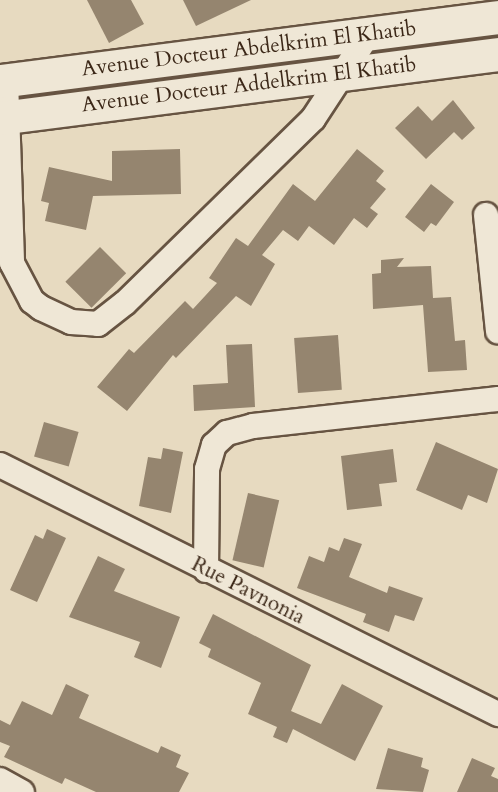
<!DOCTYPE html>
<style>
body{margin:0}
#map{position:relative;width:498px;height:792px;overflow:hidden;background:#e7dac0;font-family:Cardo,serif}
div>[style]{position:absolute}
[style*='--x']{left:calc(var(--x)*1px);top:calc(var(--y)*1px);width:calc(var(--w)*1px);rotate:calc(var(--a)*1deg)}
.green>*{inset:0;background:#cabca3;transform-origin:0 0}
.building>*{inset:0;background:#95856f;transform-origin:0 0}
.roads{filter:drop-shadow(2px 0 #675442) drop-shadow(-2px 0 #675442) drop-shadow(0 2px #675442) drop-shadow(0 -2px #675442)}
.minor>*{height:24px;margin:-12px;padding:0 12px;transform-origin:12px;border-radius:12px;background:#efe7d6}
.secondary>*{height:33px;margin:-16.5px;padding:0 16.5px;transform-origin:16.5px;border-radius:16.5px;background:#efe7d6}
span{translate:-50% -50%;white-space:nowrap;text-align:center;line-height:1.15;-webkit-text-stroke:4.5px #efe7d6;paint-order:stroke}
.street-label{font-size:21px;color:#3c2818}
</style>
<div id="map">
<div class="green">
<div style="clip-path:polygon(498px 29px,498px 41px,389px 50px,389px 46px)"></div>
<div style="left:336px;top:53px;width:7px;height:321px;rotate:82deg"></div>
</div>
<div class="building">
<div style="clip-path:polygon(87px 0,131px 0,144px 24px,109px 43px)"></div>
<div style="clip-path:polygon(183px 0,251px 0,196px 26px)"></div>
<div style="clip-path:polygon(453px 100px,475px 128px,462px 140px,454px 132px,426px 159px,395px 128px,418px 106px,432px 121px)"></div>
<div style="clip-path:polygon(180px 149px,181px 194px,93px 196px,86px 230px,45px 221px,49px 203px,41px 201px,49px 167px,112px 181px,112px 151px)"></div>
<div style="clip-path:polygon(357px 149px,384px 171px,376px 181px,386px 189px,370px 208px,378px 214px,367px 228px,354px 218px,334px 245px,309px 226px,298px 241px,283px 230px,262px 255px,275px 264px,251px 306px,236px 296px,176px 358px,173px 355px,127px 411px,97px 387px,129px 349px,134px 353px,185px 301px,193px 309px,217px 283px,209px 278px,236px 238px,248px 246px,293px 184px,315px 201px)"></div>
<div style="clip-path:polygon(431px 184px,454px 202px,436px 226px,431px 223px,424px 232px,405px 217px)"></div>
<div style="left:100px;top:247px;width:37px;height:49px;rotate:45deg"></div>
<div style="clip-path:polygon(404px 258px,397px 267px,431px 266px,433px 298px,451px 297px,455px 341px,465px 340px,467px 370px,428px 372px,423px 305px,373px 309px,372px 274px,381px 273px,381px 260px)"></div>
<div style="left:338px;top:335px;width:55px;height:44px;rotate:86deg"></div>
<div style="clip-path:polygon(252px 344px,255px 407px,194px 411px,193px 385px,228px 383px,226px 345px)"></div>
<div style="left:44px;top:422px;width:36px;height:36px;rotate:16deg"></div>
<div style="clip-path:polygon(436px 442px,498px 469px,487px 503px,468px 495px,462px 510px,416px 490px)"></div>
<div style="clip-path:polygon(163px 448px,183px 452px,171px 513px,139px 506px,148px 457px,161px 459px)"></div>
<div style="clip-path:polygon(393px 449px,397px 482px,379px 484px,382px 506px,347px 510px,341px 456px)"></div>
<div style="left:248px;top:493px;width:32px;height:69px;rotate:13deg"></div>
<div style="clip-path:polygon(47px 529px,66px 538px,37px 602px,10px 590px,35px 535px,43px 539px)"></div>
<div style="clip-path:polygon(344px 538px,362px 544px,349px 577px,387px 593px,389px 586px,423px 598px,414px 621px,395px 615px,389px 632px,363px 622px,366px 614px,297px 588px,309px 556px,324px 562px,329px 547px,339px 551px)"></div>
<div style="clip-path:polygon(98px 556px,125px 569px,114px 591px,180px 617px,161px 668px,134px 657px,140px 642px,69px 617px)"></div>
<div style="clip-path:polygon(213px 614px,311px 665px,291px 711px,321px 724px,342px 684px,383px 706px,355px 761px,293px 729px,287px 743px,273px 737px,277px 727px,248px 714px,261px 683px,208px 657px,211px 649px,199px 643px)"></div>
<div style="clip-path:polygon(66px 684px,89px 695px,79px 718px,158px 753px,161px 746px,181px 755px,176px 767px,189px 773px,179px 792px,96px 792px,65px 778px,62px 784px,4px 757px,10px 746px,0 742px,0 720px,10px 725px,22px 701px,52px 715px)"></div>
<div style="clip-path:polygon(388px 748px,423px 758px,421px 767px,429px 770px,423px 792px,376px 789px)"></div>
<div style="clip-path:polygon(472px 758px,495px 768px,491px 776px,498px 779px,498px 792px,457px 792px)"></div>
</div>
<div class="roads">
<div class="minor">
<div style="--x:6;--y:80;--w:183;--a:88.1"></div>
<div style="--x:12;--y:263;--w:43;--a:62.2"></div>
<div style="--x:32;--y:301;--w:11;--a:38"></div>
<div style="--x:41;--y:308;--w:33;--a:25"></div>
<div style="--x:71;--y:322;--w:27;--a:4"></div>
<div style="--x:98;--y:324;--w:34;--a:-38"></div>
<div style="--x:125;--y:303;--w:263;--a:-44.4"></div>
<div style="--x:313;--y:119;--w:104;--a:-56.8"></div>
<div style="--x:486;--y:215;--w:117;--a:84.1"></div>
<div style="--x:0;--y:465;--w:557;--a:26.57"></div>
<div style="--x:206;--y:570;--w:101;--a:-89.4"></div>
<div style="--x:207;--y:469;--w:25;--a:-74"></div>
<div style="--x:214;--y:445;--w:18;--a:-43"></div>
<div style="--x:227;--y:433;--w:27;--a:-15"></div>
<div style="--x:253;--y:426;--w:246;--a:-6.3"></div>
<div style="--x:0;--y:780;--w:25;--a:29"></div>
</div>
<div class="secondary">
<div style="--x:0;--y:81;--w:502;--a:-7.32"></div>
<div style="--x:0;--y:118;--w:502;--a:-7.32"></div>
</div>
</div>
<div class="street-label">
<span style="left:249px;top:49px;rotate:-7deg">Avenue Docteur Abdelkrim El Khatib</span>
<span style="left:249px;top:85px;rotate:-7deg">Avenue Docteur Addelkrim El Khatib</span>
<span style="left:248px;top:591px;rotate:27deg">Rue Pavnonia</span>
</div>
</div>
